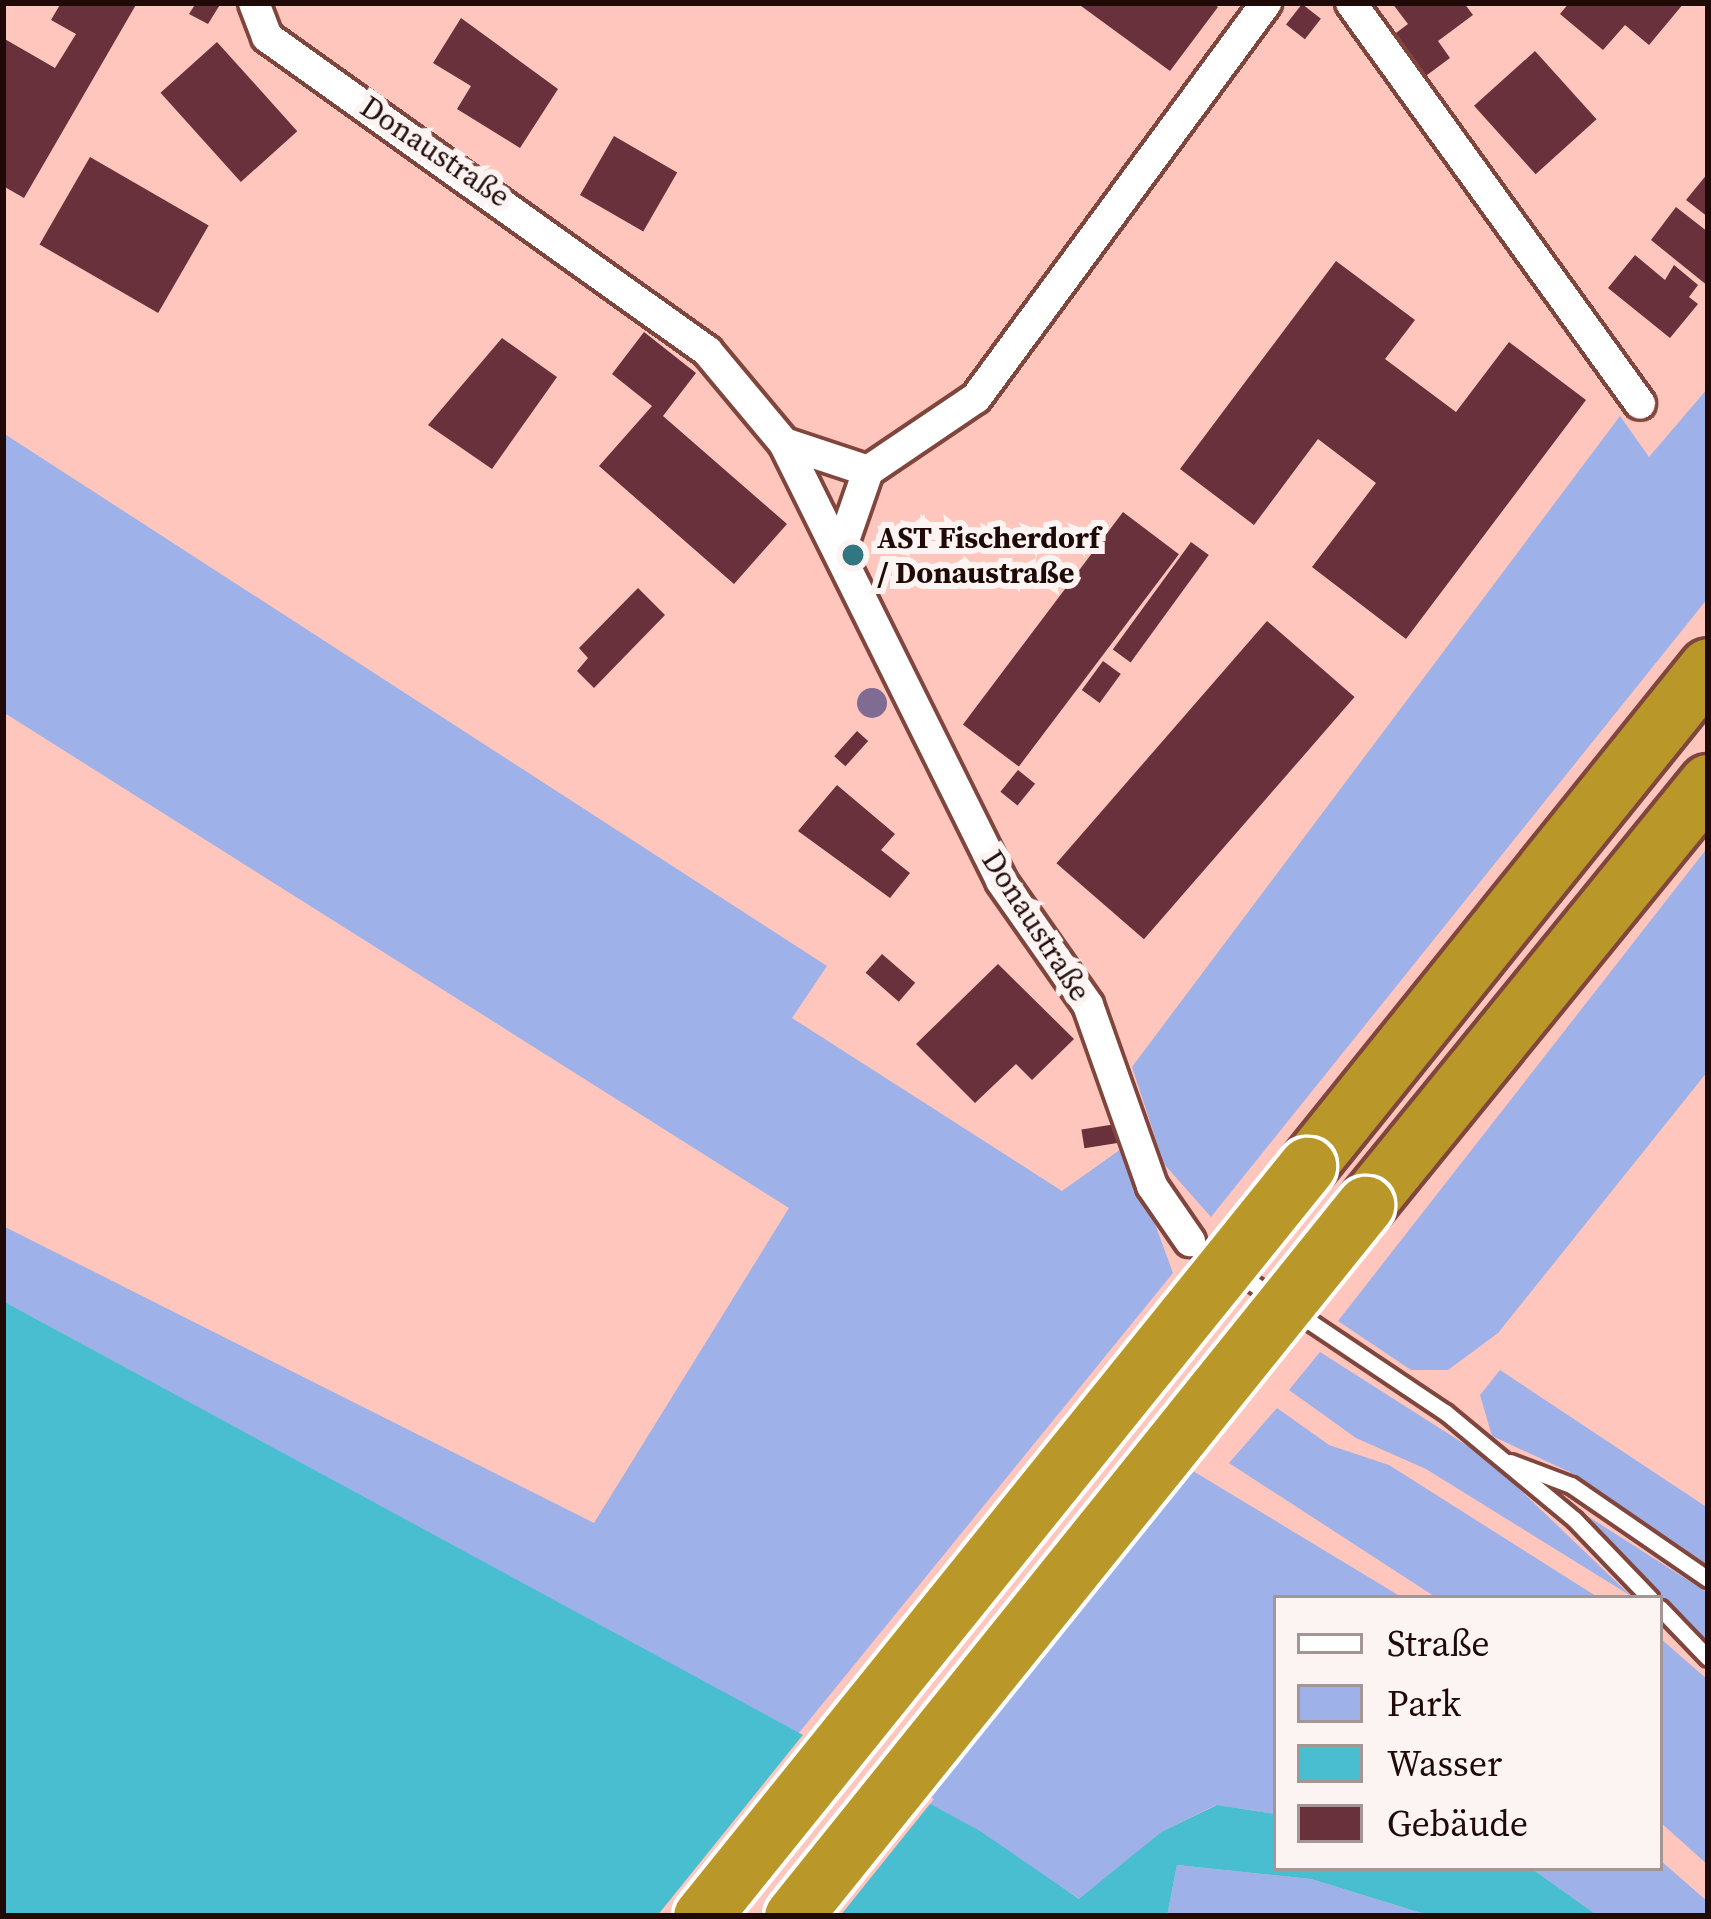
<!DOCTYPE html>
<meta charset="utf-8">
<style>
body{margin:0}
#map{position:relative;width:1711px;height:1919px;overflow:hidden;background:#fec6bc;font-family:"Source Serif 4",serif}
div>[style]{position:absolute}
[style*='--x']{left:calc(var(--x)*1px);top:calc(var(--y)*1px);width:calc(var(--w)*1px);rotate:calc(var(--a)*1deg)}
.green>*{inset:0;background:#9eb1e8}
.water>*{inset:0;background:#4abed1}
.pier>*{inset:0;background:#fec6bc}
.building>*{inset:0;background:#69313b;transform-origin:0 0}
.roads{filter:drop-shadow(3px 0 #80463d) drop-shadow(-3px 0 #80463d) drop-shadow(0 3px #80463d) drop-shadow(0 -3px #80463d)}
.lane>*{height:15px;margin:-7.5px;padding:0 7.5px;transform-origin:7.5px;border-radius:7.5px;background:#fff}
.street>*{height:30px;margin:-15px;padding:0 15px;transform-origin:15px;border-radius:15px;background:#fff}
.highway>*{height:57px;margin:-28.5px;padding:0 28.5px;transform-origin:28.5px;border-radius:28.5px;background:#b99728}
.bridges{filter:drop-shadow(3px 0 #fff) drop-shadow(-3px 0 #fff) drop-shadow(0 3px #fff) drop-shadow(0 -3px #fff)}
.highway-bridge>*{height:57px;margin:-28.5px;padding:0 28.5px;transform-origin:28.5px;border-radius:28.5px;background:#b99728}
.trees>*{width:30px;height:30px;margin:-15px;border-radius:50%;background:#806b93}
.dots>*{width:33px;height:33px;translate:-50% -50%;box-sizing:border-box;border:6px solid #fcf4f3;border-radius:50%}
span{translate:-50% -50%;white-space:nowrap;text-align:center;line-height:1.15;-webkit-text-stroke:12px #fcf4f3;paint-order:stroke}
.street-label{font-size:30px;color:#200a07}
.poi-label{font-size:30px;color:#200a07;font-weight:700}
.left{translate:0 -50%;text-align:left}
.frame{position:absolute;inset:0;border:6px solid #200a07;pointer-events:none}
.legend{position:absolute;left:1273px;top:1595px;width:390px;height:276px;box-sizing:border-box;background:#fcf4f3;border:3px solid #a49695;margin:0;padding:15px 21px;list-style:none;font-size:36px;color:#200a07}
.legend li{display:flex;align-items:center;gap:24px;height:60px}
.legend b{width:60px;border:3px solid #a49695}
</style>
<div id="map">
<div class="green">
<div style="clip-path:polygon(1708px 388px,1708px 598px,1211px 1217px,1164px 1164px,1132px 1067px,1620px 416px,1649px 457px)"></div>
<div style="clip-path:polygon(3px 433px,827px 966px,792px 1018px,1062px 1191px,1121px 1149px,1129px 1153px,1173px 1273px,798px 1734px,3px 1301px,3px 1226px,594px 1523px,789px 1208px,3px 712px)"></div>
<div style="clip-path:polygon(1708px 847px,1708px 1071px,1498px 1333px,1448px 1370px,1411px 1370px,1338px 1321px)"></div>
<div style="clip-path:polygon(1320px 1352px,1488px 1459px,1631px 1596px,1426px 1469px,1356px 1438px,1289px 1390px)"></div>
<div style="clip-path:polygon(1500px 1370px,1708px 1508px,1708px 1565px,1576px 1475px,1492px 1436px,1480px 1395px)"></div>
<div style="clip-path:polygon(1277px 1408px,1329px 1445px,1389px 1465px,1599px 1598px,1437px 1598px,1229px 1463px)"></div>
<div style="clip-path:polygon(1193px 1471px,1403px 1598px,1276px 1598px,1276px 1814px,1216px 1805px,1161px 1832px,1080px 1899px,919px 1798px)"></div>
<div style="clip-path:polygon(1564px 1501px,1708px 1593px,1708px 1646px,1696px 1636px)"></div>
<div style="clip-path:polygon(1660px 1638px,1708px 1680px,1708px 1865px,1660px 1822px)"></div>
<div style="clip-path:polygon(1660px 1860px,1708px 1902px,1708px 1916px,1598px 1916px,1531px 1868px,1660px 1868px)"></div>
<div style="clip-path:polygon(1177px 1865px,1311px 1879px,1431px 1916px,1167px 1916px)"></div>
</div>
<div class="water">
<div style="clip-path:polygon(3px 1301px,980px 1831px,1079px 1899px,1161px 1832px,1217px 1805px,1276px 1814px,1276px 1868px,1531px 1868px,1598px 1916px,1431px 1916px,1311px 1879px,1177px 1865px,1167px 1916px,3px 1916px)"></div>
</div>
<div class="pier">
<div style="clip-path:polygon(806px 1731px,934px 1799px,840px 1916px,657px 1916px)"></div>
</div>
<div class="building">
<div style="clip-path:polygon(61px 3px,137px 3px,24px 198px,3px 186px,3px 38px,55px 68px,76px 34px,51px 20px)"></div>
<div style="clip-path:polygon(196px 3px,221px 3px,208px 24px,189px 14px)"></div>
<div style="clip-path:polygon(1077px 3px,1212px 3px,1218px 7px,1170px 71px)"></div>
<div style="clip-path:polygon(1392px 3px,1464px 3px,1473px 15px,1438px 41px,1450px 58px,1419px 81px,1388px 39px,1408px 24px)"></div>
<div style="clip-path:polygon(1569px 3px,1684px 3px,1649px 45px,1625px 25px,1603px 50px,1560px 14px)"></div>
<div style="left:1302px;top:4px;width:24px;height:26px;rotate:38deg"></div>
<div style="clip-path:polygon(461px 18px,558px 89px,520px 148px,457px 109px,471px 86px,433px 63px)"></div>
<div style="left:217px;top:42px;width:120px;height:76px;rotate:48deg"></div>
<div style="left:1535px;top:51px;width:92px;height:82px;rotate:48deg"></div>
<div style="left:614px;top:136px;width:73px;height:68px;rotate:30deg"></div>
<div style="left:90px;top:157px;width:137px;height:101px;rotate:30deg"></div>
<div style="clip-path:polygon(1708px 173px,1708px 217px,1686px 200px)"></div>
<div style="clip-path:polygon(1676px 207px,1708px 232px,1708px 286px,1651px 240px)"></div>
<div style="clip-path:polygon(1635px 255px,1665px 280px,1674px 265px,1698px 285px,1689px 297px,1698px 304px,1670px 338px,1608px 288px)"></div>
<div style="clip-path:polygon(1336px 261px,1415px 320px,1385px 359px,1456px 412px,1509px 342px,1586px 400px,1406px 639px,1312px 567px,1376px 483px,1318px 439px,1254px 525px,1180px 469px)"></div>
<div style="clip-path:polygon(644px 332px,696px 373px,663px 416px,787px 524px,734px 584px,599px 466px,652px 406px,612px 374px)"></div>
<div style="clip-path:polygon(502px 338px,557px 377px,492px 469px,428px 425px)"></div>
<div style="left:1123px;top:512px;width:70px;height:266px;rotate:37deg"></div>
<div style="left:1191px;top:542px;width:22px;height:133px;rotate:36deg"></div>
<div style="clip-path:polygon(638px 588px,665px 615px,594px 688px,577px 671px,588px 658px,579px 648px)"></div>
<div style="left:1267px;top:621px;width:116px;height:321px;rotate:41deg"></div>
<div style="left:1103px;top:661px;width:22px;height:36px;rotate:36deg"></div>
<div style="left:857px;top:731px;width:15px;height:34px;rotate:42deg"></div>
<div style="left:1018px;top:770px;width:22px;height:28px;rotate:39deg"></div>
<div style="clip-path:polygon(837px 785px,895px 834px,881px 850px,910px 873px,890px 898px,798px 831px)"></div>
<div style="left:882px;top:954px;width:44px;height:25px;rotate:41deg"></div>
<div style="clip-path:polygon(998px 964px,1074px 1039px,1032px 1080px,1016px 1064px,975px 1103px,916px 1044px)"></div>
<div style="left:1116px;top:1124px;width:19px;height:35px;rotate:81deg"></div>
</div>
<div class="roads">
<div class="lane">
<div style="--x:1237;--y:1273;--w:250;--a:33.8"></div>
<div style="--x:1445;--y:1412;--w:168;--a:39.7"></div>
<div style="--x:1574;--y:1519;--w:110;--a:46.1"></div>
<div style="--x:1510;--y:1462;--w:65;--a:20.7"></div>
<div style="--x:1571;--y:1485;--w:166;--a:34.5"></div>
<div style="--x:1660;--y:1608;--w:69;--a:46.2"></div>
</div>
<div class="street">
<div style="--x:254;--y:3;--w:36;--a:69"></div>
<div style="--x:267;--y:37;--w:541;--a:35.51"></div>
<div style="--x:707;--y:351;--w:120;--a:50.1"></div>
<div style="--x:784;--y:443;--w:489;--a:63.6"></div>
<div style="--x:1001;--y:881;--w:151;--a:54.9"></div>
<div style="--x:1088;--y:1005;--w:192;--a:70.5"></div>
<div style="--x:1152;--y:1186;--w:67;--a:55.4"></div>
<div style="--x:1351;--y:3;--w:494;--a:54.2"></div>
<div style="--x:784;--y:443;--w:89;--a:18.4"></div>
<div style="--x:841;--y:549;--w:83;--a:-70.9"></div>
<div style="--x:868;--y:471;--w:130;--a:-34.1"></div>
<div style="--x:976;--y:398;--w:490;--a:-53.7"></div>
</div>
<div class="highway">
<div style="--x:1307;--y:1166;--w:640;--a:-51.21"></div>
<div style="--x:1365;--y:1205;--w:544;--a:-50.9"></div>
</div>
</div>
<div class="bridges">
<div class="highway-bridge">
<div style="--x:702;--y:1916;--w:964;--a:-51.11"></div>
<div style="--x:793;--y:1916;--w:913;--a:-51.18"></div>
</div>
</div>
<div class="trees">
<div style="left:872px;top:703px"></div>
</div>
<div class="dots">
<div style="left:853px;top:555px;background:#307782"></div>
</div>
<div class="street-label">
<span style="left:435px;top:152px;rotate:34deg">Donaustraße</span>
<span style="left:1036px;top:926px;rotate:57deg">Donaustraße</span>
</div>
<div class="poi-label">
<span class="left" style="left:877px;top:555px">AST Fischerdorf<br>/ Donaustraße</span>
</div>
<div class="frame"></div>
<ul class="legend">
<li><b style="height:15px;background:#fff"></b>Straße</li>
<li><b style="height:33px;background:#9eb1e8"></b>Park</li>
<li><b style="height:33px;background:#4abed1"></b>Wasser</li>
<li><b style="height:33px;background:#69313b"></b>Gebäude</li>
</ul>
</div>
